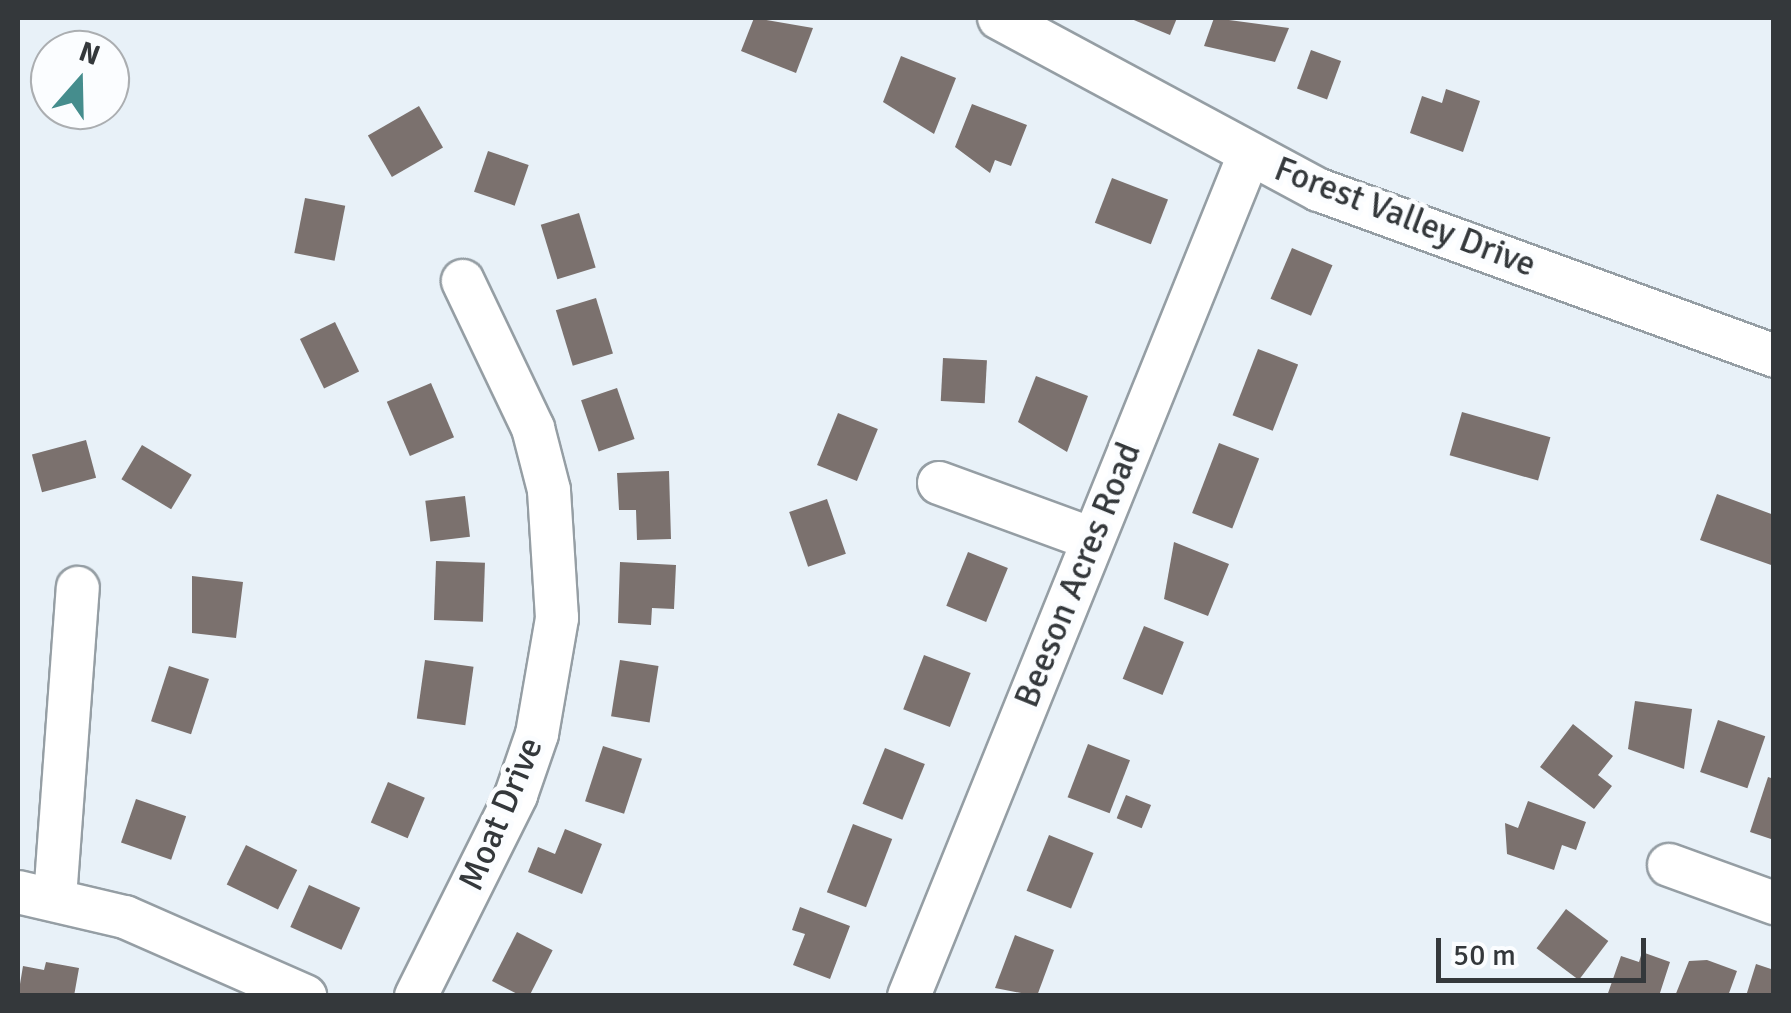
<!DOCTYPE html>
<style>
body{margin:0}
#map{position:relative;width:1791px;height:1013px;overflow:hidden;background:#e8f1f8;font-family:Signika,sans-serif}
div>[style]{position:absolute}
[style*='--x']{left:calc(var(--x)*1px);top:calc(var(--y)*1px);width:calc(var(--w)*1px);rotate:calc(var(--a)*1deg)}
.building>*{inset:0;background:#7b716e;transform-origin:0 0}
.roads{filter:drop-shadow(2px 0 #959ea4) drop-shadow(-2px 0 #959ea4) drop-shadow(0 2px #959ea4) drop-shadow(0 -2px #959ea4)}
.minor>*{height:42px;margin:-21px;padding:0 21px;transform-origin:21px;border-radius:21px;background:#fff}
span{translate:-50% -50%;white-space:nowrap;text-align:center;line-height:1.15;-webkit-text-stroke:10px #fbfdff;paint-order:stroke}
.street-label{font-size:35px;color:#34383b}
.frame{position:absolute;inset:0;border:20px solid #34383b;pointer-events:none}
.north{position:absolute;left:30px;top:30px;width:100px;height:100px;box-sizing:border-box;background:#fbfdff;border:2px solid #abaeb1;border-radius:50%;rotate:20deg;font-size:28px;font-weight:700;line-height:40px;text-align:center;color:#34383b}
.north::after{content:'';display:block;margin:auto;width:35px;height:45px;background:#458d8d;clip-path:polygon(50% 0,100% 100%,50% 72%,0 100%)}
.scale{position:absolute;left:1436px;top:938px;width:210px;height:45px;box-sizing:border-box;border:5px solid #34383b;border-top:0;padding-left:12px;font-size:30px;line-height:35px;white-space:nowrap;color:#34383b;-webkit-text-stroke:8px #fbfdff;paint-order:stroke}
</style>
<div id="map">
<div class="building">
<div style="clip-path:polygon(754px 18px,813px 28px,796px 73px,741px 51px)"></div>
<div style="clip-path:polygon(1129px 18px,1177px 18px,1170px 35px)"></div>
<div style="clip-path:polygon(1214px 18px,1289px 28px,1275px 62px,1204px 46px)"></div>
<div style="left:1311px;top:50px;width:32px;height:41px;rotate:20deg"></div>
<div style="clip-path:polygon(901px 56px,956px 78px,934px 134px,883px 102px)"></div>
<div style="clip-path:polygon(1446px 89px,1480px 101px,1463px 152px,1410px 133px,1422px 96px,1442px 103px)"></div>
<div style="clip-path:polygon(972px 104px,1027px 125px,1011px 166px,995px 160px,990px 173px,955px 147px)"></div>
<div style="left:419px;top:106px;width:48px;height:59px;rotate:60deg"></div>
<div style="left:488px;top:151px;width:43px;height:43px;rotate:19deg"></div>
<div style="left:1112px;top:178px;width:60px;height:48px;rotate:21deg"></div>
<div style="left:305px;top:198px;width:41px;height:56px;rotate:11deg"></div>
<div style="left:579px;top:213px;width:57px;height:40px;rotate:73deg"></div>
<div style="left:1292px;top:248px;width:44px;height:55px;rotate:23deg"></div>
<div style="left:596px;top:298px;width:58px;height:42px;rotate:73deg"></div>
<div style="left:335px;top:322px;width:55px;height:39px;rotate:64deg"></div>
<div style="left:1258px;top:349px;width:43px;height:71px;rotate:21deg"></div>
<div style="left:943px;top:358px;width:44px;height:43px;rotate:3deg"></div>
<div style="clip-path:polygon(1036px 376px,1088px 396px,1067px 452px,1018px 422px)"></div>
<div style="left:431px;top:383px;width:59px;height:48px;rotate:67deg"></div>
<div style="left:617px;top:388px;width:54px;height:38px;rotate:71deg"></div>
<div style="left:1462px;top:412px;width:92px;height:45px;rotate:16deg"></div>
<div style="left:838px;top:413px;width:43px;height:56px;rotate:22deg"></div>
<div style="left:86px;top:440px;width:39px;height:56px;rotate:75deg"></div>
<div style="left:1219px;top:443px;width:43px;height:75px;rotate:21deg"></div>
<div style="left:142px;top:445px;width:58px;height:40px;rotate:31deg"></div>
<div style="clip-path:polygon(669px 471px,671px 539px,637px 540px,636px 510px,619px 510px,617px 473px)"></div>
<div style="clip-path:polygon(1717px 494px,1774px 515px,1774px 566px,1700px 540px)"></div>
<div style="left:465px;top:496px;width:41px;height:40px;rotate:83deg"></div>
<div style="left:827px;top:499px;width:58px;height:40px;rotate:71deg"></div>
<div style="clip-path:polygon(1174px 542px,1229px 564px,1208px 616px,1164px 599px)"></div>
<div style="left:968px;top:552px;width:43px;height:58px;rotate:22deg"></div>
<div style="left:436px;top:561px;width:49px;height:59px;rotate:2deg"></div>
<div style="clip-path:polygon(620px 562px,676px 565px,674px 609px,652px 608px,651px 625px,618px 623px)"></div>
<div style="clip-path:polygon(192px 576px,243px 582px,236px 638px,192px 633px)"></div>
<div style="left:1144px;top:626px;width:43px;height:57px;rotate:22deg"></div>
<div style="left:924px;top:655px;width:50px;height:58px;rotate:21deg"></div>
<div style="left:425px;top:660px;width:49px;height:59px;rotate:8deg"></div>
<div style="left:620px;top:660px;width:39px;height:57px;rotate:9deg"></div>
<div style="left:169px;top:666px;width:42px;height:58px;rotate:18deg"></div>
<div style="clip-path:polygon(1635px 701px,1692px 709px,1684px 769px,1628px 749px)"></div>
<div style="left:1718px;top:720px;width:50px;height:55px;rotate:19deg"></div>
<div style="clip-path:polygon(1573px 724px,1613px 756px,1598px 775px,1612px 786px,1594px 809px,1540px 767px)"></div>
<div style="left:1088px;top:744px;width:45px;height:57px;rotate:21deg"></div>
<div style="left:603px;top:746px;width:41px;height:58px;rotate:18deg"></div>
<div style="left:885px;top:748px;width:43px;height:60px;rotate:22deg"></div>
<div style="clip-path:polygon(1768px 777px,1774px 779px,1774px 840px,1750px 832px)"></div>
<div style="left:388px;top:782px;width:40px;height:44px;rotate:23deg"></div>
<div style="left:1126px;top:795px;width:27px;height:25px;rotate:22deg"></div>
<div style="left:136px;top:799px;width:53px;height:46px;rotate:19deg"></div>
<div style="clip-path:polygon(1528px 801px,1586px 822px,1576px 850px,1562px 845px,1554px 870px,1507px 854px,1505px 823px,1518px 828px)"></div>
<div style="left:853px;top:824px;width:42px;height:73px;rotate:21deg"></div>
<div style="clip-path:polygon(565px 829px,602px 844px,582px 894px,528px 872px,538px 847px,555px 854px)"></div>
<div style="left:1049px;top:835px;width:48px;height:60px;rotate:22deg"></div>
<div style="left:246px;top:845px;width:57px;height:44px;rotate:26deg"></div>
<div style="left:309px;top:885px;width:56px;height:46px;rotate:24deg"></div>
<div style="clip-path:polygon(800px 907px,850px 926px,830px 979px,793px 965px,805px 934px,792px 930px)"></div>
<div style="left:1566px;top:909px;width:53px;height:49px;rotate:37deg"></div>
<div style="left:517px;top:932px;width:40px;height:55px;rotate:27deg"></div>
<div style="clip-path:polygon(1015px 935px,1054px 950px,1037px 996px,995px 988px)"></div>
<div style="clip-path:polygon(1642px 952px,1670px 962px,1659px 996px,1607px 996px,1621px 956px,1639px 962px)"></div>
<div style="clip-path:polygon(1707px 960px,1737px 971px,1728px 996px,1675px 996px,1689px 961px)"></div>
<div style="clip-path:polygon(46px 962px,79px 968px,74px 996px,18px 996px,23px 966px,44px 970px)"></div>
<div style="clip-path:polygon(1756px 964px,1774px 970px,1774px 996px,1746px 996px)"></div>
</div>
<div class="roads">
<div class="minor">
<div style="--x:999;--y:18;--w:363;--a:28.3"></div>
<div style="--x:1319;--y:190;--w:484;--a:20"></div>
<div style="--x:939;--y:483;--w:163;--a:20.1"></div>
<div style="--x:1669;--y:865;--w:112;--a:19.9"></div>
<div style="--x:18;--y:892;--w:110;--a:13.2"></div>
<div style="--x:125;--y:917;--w:197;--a:23.7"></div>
<div style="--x:55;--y:898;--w:311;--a:-85.8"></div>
<div style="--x:416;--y:996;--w:225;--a:-63.5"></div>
<div style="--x:516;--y:795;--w:65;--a:-71"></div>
<div style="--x:537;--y:734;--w:118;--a:-80.2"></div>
<div style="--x:557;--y:618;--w:128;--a:-93.6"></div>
<div style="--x:549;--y:490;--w:64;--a:-104.5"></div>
<div style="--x:533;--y:428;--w:163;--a:-115.5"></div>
<div style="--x:909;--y:996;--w:907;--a:-67.99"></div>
</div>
</div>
<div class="street-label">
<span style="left:1405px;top:217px;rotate:21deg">Forest Valley Drive</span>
<span style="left:1078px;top:575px;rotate:-68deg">Beeson Acres Road</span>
<span style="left:501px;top:814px;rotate:-67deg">Moat Drive</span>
</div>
<div class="frame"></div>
<div class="north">N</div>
<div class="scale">50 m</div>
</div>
